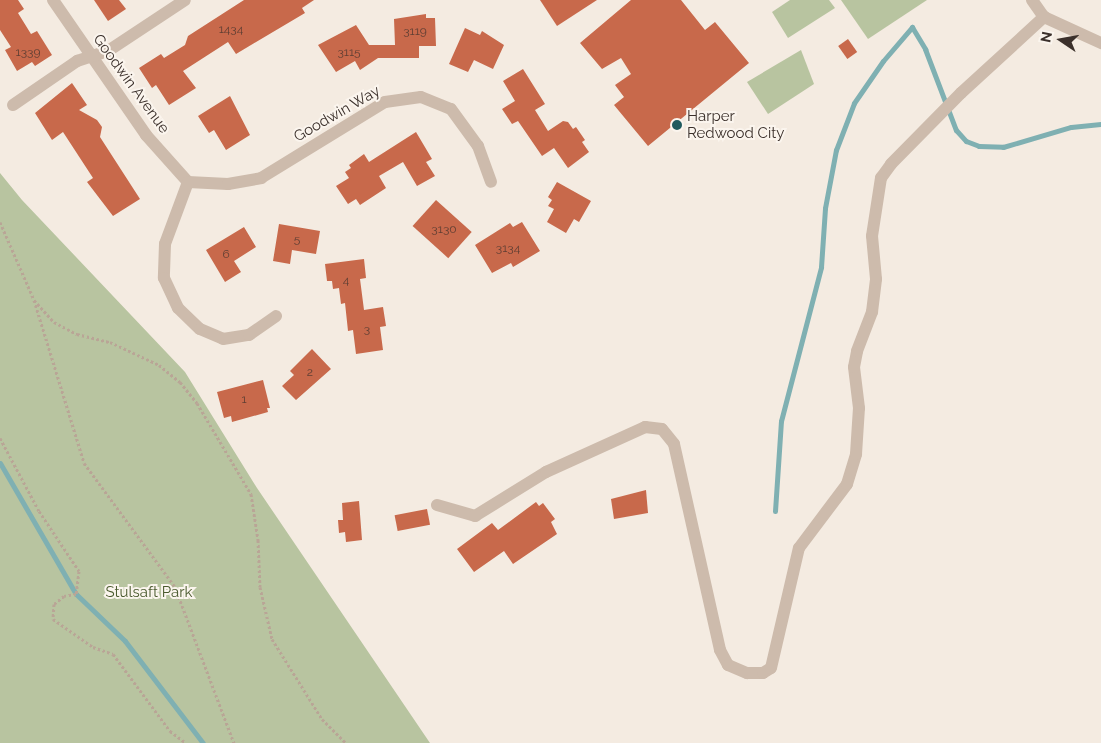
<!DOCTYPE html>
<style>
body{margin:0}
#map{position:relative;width:1101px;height:743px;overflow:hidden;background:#f4ebe1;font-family:Raleway,sans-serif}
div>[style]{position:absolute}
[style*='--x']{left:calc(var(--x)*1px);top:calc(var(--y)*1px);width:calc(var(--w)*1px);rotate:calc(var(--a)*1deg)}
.green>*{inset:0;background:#b8c4a0}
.stream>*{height:5px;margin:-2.5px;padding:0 2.5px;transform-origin:2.5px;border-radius:2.5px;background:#7fb0b2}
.building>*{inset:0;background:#c8694b;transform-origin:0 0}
.path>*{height:3px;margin-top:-1.5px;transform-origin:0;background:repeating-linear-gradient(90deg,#b9a596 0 2.5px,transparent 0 5px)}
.minor>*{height:12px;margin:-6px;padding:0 6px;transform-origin:6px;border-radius:6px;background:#cdbbac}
.dots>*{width:14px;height:14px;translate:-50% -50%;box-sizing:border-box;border:2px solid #fbf5ee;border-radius:50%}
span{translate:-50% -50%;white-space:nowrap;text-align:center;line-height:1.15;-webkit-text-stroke:4px #fbf5ee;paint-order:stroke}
.number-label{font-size:12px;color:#5e3e33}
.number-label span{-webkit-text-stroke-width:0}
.street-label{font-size:15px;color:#3b302b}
.poi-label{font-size:15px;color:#3b302b}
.left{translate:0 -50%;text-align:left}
.park-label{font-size:15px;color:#4a5a2e}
.north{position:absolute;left:1036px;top:15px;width:50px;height:50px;-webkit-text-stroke:4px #fbf5ee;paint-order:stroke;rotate:282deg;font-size:14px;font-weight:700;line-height:20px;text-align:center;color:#3b302b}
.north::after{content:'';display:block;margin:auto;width:18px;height:22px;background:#3b302b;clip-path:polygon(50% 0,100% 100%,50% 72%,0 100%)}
</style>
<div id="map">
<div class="green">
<div style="clip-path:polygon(790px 0,829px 0,835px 8px,788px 38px,772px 12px)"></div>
<div style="clip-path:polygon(841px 0,927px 0,868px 39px)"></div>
<div style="clip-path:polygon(801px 50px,814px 84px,768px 114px,747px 82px)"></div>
<div style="clip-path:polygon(0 173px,22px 200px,185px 372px,257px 488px,430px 743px,0 743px)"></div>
</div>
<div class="stream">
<div style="--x:0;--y:463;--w:151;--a:59.9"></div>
<div style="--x:76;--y:594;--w:68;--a:43.8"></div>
<div style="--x:125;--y:641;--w:128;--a:52.6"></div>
<div style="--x:775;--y:511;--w:90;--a:-86.2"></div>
<div style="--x:781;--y:421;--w:159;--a:-75.4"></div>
<div style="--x:821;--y:267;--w:59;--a:-86.1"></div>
<div style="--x:825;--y:208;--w:59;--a:-79.3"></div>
<div style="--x:836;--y:150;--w:50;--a:-69"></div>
<div style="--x:854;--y:103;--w:51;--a:-55.4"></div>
<div style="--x:883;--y:61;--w:45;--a:-49.5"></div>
<div style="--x:912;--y:27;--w:26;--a:59"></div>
<div style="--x:925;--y:49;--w:87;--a:69.1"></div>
<div style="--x:956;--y:130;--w:15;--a:48"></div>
<div style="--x:966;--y:141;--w:14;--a:21"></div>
<div style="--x:979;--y:146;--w:24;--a:2"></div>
<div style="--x:1003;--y:147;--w:71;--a:-16.4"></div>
<div style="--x:1071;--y:127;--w:30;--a:-6"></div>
</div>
<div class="building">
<div style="clip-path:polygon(0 0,18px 0,24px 9px,18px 13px,31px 34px,37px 31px,52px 55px,35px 66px,32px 62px,17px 71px,5px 50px,11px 47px,0 30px)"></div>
<div style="clip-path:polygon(94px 0,119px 0,126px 9px,108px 21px)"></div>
<div style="clip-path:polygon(244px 0,314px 0,302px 8px,305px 13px,236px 54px,228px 42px,183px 71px,196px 88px,169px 105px,156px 85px,152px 88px,139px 68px,161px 54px,164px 58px,185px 45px,188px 36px)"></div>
<div style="clip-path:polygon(540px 0,597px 0,557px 26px)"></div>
<div style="clip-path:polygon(631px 0,681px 0,705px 30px,715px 22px,749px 63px,648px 146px,614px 105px,624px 97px,615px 85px,631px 74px,621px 58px,602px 69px,580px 43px)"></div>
<div style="clip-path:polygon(426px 14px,426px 18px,435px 18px,436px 46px,419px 46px,419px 58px,378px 58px,360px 70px,355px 61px,336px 72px,318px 45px,356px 25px,369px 45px,395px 45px,394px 19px)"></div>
<div style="clip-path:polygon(465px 28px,480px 35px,482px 31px,504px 45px,493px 69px,474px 60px,468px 72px,449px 64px)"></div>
<div style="left:848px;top:39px;width:16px;height:12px;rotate:55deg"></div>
<div style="clip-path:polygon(523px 69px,545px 104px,535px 110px,548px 131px,563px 121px,568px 122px,573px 129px,576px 127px,585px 140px,582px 142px,589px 152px,568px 168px,554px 148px,542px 156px,518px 121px,512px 124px,502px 109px,515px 101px,503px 81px)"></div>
<div style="clip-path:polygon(72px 83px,87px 105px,79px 110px,97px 120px,102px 127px,100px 137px,140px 199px,113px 216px,87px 182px,93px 178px,63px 132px,52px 140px,35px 113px)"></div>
<div style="clip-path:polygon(230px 96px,250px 135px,226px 150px,214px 130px,209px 133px,198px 116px)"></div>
<div style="clip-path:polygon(416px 132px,432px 159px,426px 162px,435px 176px,417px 186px,403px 162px,379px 176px,386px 188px,360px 205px,356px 199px,348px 204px,336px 186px,349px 178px,345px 172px,351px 168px,349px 165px,364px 154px,369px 162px)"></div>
<div style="clip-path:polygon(557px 182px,591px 201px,579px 222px,574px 219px,566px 233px,547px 222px,554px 209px,548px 206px,552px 200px,548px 197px)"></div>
<div style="left:436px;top:200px;width:48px;height:35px;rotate:42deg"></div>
<div style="clip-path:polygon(522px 222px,540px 251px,513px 267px,511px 263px,492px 273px,475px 245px,510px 223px,513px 227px)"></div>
<div style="clip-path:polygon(279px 224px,320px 231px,316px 254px,292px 250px,290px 264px,273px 261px)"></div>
<div style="clip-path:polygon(244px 227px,256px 247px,234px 261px,241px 272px,225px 282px,206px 250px)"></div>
<div style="clip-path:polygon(364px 259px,366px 278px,360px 279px,364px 310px,383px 307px,386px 326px,380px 327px,383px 350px,356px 354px,353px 330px,348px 331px,345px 303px,341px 304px,339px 288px,333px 289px,332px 281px,327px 281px,325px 264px)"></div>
<div style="clip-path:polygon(312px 349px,331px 369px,296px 400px,282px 386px,294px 375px,290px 371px)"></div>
<div style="clip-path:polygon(263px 380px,270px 408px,267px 408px,268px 412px,232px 422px,231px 416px,224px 418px,217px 392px)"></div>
<div style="clip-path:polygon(646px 490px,648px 513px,614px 519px,611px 499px)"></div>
<div style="clip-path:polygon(359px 501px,362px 540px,346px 542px,345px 532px,339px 533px,338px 520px,343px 520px,342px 503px)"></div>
<div style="clip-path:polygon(536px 502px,539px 506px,543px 503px,555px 519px,551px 522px,557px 534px,513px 564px,504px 551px,474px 572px,457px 549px,492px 523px,498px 530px)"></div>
<div style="left:427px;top:509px;width:16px;height:33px;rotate:79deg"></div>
</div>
<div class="path">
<div style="--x:0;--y:222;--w:85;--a:66.4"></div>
<div style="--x:34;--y:300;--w:170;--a:72.9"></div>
<div style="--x:84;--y:463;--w:154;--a:53.7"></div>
<div style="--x:175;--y:587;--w:167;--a:69.3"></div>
<div style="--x:34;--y:300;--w:30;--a:48"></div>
<div style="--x:54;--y:322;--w:26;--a:28"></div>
<div style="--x:77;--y:334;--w:34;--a:14"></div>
<div style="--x:110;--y:342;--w:54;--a:25.1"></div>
<div style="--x:159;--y:365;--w:27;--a:39"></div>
<div style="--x:180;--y:382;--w:27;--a:51"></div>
<div style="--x:197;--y:403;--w:106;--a:59.3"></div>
<div style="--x:251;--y:494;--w:47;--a:81.3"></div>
<div style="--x:258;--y:540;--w:47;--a:87.6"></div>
<div style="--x:260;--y:587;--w:53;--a:77"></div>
<div style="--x:272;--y:639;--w:94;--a:58"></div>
<div style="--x:322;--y:719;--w:34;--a:45"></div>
<div style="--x:0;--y:438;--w:83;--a:61.9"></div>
<div style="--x:39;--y:511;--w:72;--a:56.3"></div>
<div style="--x:79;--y:571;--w:23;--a:97"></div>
<div style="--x:76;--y:594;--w:12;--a:171"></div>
<div style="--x:64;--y:596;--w:13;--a:141"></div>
<div style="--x:54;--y:604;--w:15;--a:94"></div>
<div style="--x:53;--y:619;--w:49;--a:35"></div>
<div style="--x:93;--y:647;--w:21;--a:19"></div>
<div style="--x:113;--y:654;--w:96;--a:53.5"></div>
<div style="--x:170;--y:731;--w:20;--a:37"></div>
</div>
<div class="minor">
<div style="--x:53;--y:0;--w:164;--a:55.4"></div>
<div style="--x:146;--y:135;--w:63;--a:48.2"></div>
<div style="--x:1032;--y:0;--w:21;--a:55"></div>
<div style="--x:1044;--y:17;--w:63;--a:24.5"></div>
<div style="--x:13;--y:105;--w:78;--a:-34.5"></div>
<div style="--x:77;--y:61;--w:33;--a:-18"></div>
<div style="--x:108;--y:51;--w:92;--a:-33.5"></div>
<div style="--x:188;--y:182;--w:40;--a:2.9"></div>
<div style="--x:228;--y:184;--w:34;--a:-10"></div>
<div style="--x:261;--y:178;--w:145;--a:-31.5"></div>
<div style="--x:385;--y:102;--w:36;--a:-8"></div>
<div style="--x:421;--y:97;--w:32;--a:22"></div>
<div style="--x:451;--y:109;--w:46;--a:53.9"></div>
<div style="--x:478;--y:146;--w:38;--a:70"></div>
<div style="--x:188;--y:182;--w:66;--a:110.4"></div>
<div style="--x:165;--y:244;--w:34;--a:92"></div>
<div style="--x:164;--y:278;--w:33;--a:65"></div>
<div style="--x:178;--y:308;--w:30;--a:44"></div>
<div style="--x:200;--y:329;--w:25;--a:23"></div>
<div style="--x:223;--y:339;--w:26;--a:-9"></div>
<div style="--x:249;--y:335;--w:33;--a:-35"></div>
<div style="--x:437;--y:505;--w:40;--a:16"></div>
<div style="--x:475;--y:516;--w:84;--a:-31.8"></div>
<div style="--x:546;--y:472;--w:109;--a:-24.4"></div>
<div style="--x:645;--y:427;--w:17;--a:7"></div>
<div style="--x:662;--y:429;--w:19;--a:51"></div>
<div style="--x:674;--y:444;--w:211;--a:77.4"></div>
<div style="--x:720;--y:650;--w:17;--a:62"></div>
<div style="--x:728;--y:665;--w:21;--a:23"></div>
<div style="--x:747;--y:673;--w:16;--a:0"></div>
<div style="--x:763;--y:673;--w:9;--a:-32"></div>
<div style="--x:771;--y:668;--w:123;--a:-76.9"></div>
<div style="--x:799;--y:548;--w:80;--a:-53.1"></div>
<div style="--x:847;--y:484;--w:31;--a:-73"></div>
<div style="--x:856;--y:454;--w:46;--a:-86.3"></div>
<div style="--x:859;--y:408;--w:41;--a:-97"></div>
<div style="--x:854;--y:367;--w:16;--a:-79"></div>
<div style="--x:857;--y:351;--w:42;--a:-69"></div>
<div style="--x:872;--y:312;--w:33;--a:-83"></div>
<div style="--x:876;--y:279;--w:43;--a:-95.3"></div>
<div style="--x:872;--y:236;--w:59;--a:-81.2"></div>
<div style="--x:881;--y:178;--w:17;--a:-54"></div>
<div style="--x:891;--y:164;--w:100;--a:-45.4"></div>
<div style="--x:961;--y:93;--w:113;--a:-42.5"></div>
</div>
<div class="dots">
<div style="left:677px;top:125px;background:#1f5a5e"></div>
</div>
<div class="number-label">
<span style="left:231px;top:30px">1434</span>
<span style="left:415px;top:32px">3119</span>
<span style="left:28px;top:53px">1339</span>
<span style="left:349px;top:53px">3115</span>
<span style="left:444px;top:230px">3130</span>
<span style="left:297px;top:240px">5</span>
<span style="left:508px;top:249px">3134</span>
<span style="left:226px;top:255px">6</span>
<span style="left:346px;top:281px">4</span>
<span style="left:367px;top:330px">3</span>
<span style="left:310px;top:373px">2</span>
<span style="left:244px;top:400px">1</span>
</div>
<div class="street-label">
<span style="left:131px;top:84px;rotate:54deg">Goodwin Avenue</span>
<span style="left:337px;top:114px;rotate:-30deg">Goodwin Way</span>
</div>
<div class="poi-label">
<span class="left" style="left:687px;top:125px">Harper<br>Redwood City</span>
</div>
<div class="park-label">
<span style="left:149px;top:593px">Stulsaft Park</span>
</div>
<div class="north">N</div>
</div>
